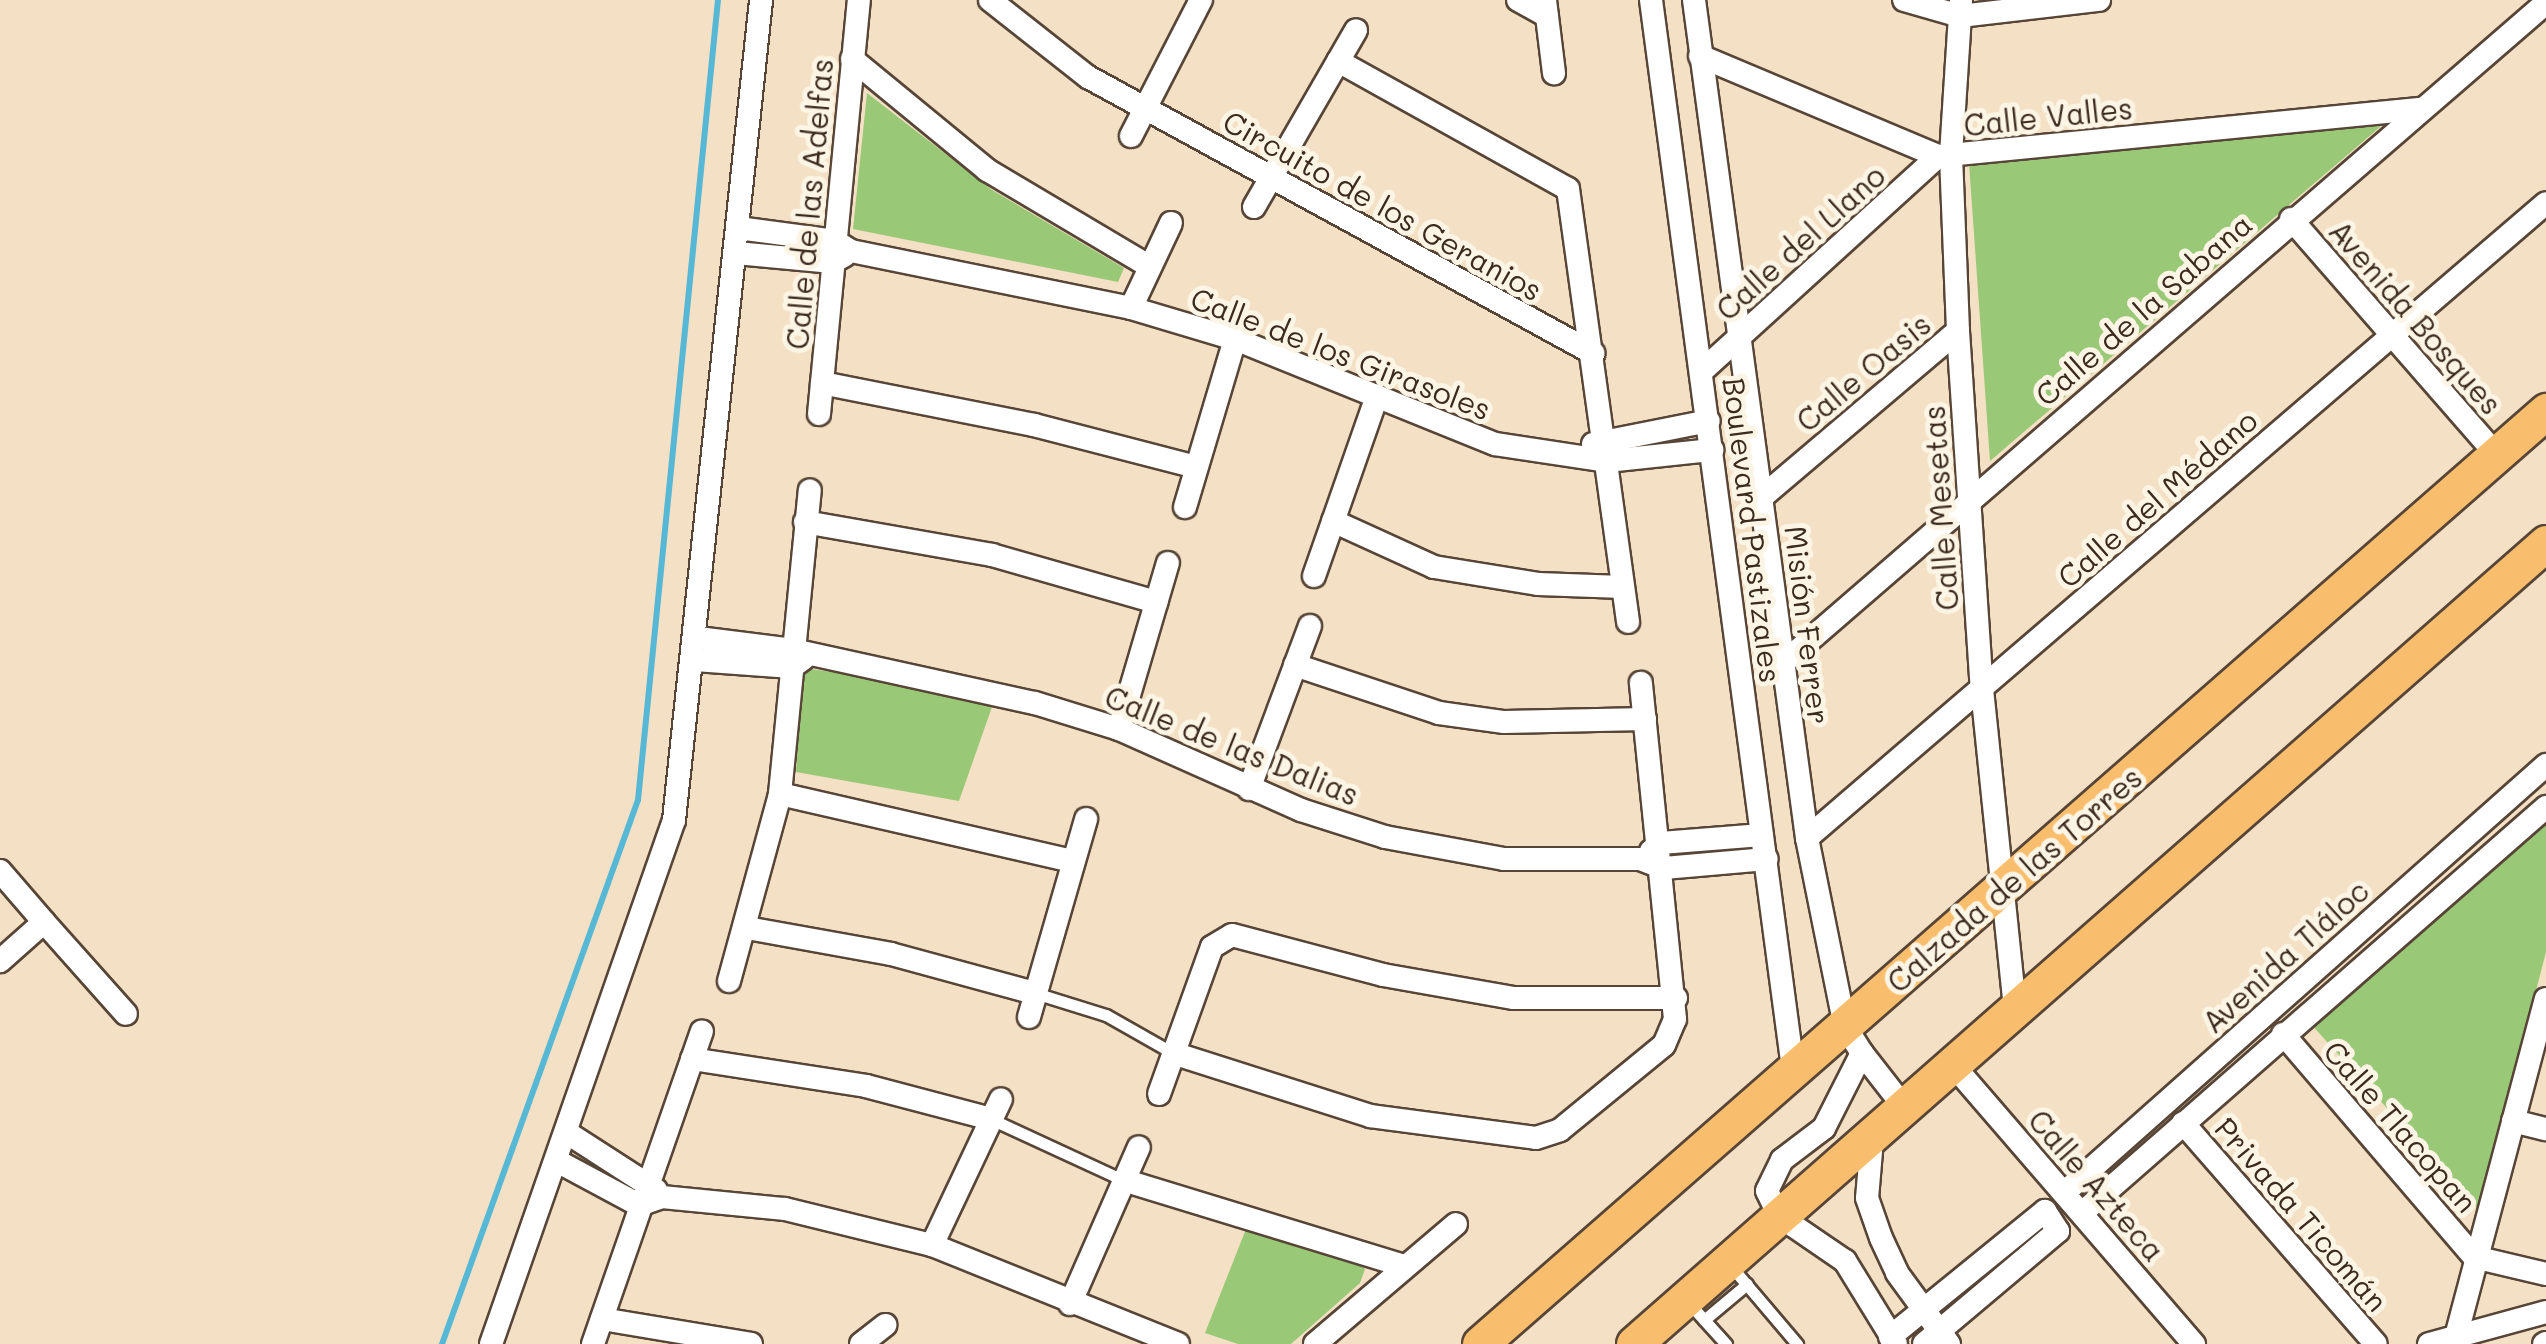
<!DOCTYPE html>
<meta charset="utf-8">
<style>
body{margin:0}
#map{position:relative;width:2546px;height:1344px;overflow:hidden;background:#f4e0c4;font-family:Mali,sans-serif}
div>[style]{position:absolute}
[style*='--x']{left:calc(var(--x)*1px);top:calc(var(--y)*1px);width:calc(var(--w)*1px);rotate:calc(var(--a)*1deg)}
.green>*{inset:0;background:#99c877}
.stream>*{height:6px;margin:-3px;padding:0 3px;transform-origin:3px;border-radius:3px;background:#56b8d5}
.roads{filter:drop-shadow(2px 0 #574537) drop-shadow(-2px 0 #574537) drop-shadow(0 2px #574537) drop-shadow(0 -2px #574537)}
.lane>*{height:11px;margin:-5.5px;padding:0 5.5px;transform-origin:5.5px;border-radius:5.5px;background:#fff}
.street>*{height:22px;margin:-11px;padding:0 11px;transform-origin:11px;border-radius:11px;background:#fff}
.primary>*{height:35px;margin:-17.5px;padding:0 17.5px;transform-origin:17.5px;border-radius:17.5px;background:#f9be6d}
span{translate:-50% -50%;white-space:nowrap;text-align:center;line-height:1.15;-webkit-text-stroke:10px #fcf5e5;paint-order:stroke}
.street-label{font-size:30px;color:#3b2a1e}
</style>
<div id="map">
<div class="green">
<div style="clip-path:polygon(867px 93px,992px 190px,1124px 268px,1118px 282px,853px 229px)"></div>
<div style="clip-path:polygon(2394px 115px,1990px 461px,1969px 163px)"></div>
<div style="clip-path:polygon(803px 668px,905px 682px,993px 704px,959px 801px,796px 772px)"></div>
<div style="clip-path:polygon(2546px 811px,2546px 952px,2479px 1210px,2310px 1023px)"></div>
<div style="clip-path:polygon(1246px 1229px,1358px 1263px,1365px 1269px,1360px 1283px,1291px 1344px,1238px 1344px,1205px 1333px)"></div>
</div>
<div class="stream">
<div style="--x:442;--y:1344;--w:578;--a:-70.19"></div>
<div style="--x:638;--y:800;--w:804;--a:-84.29"></div>
</div>
<div class="roads">
<div class="lane">
<div style="--x:1035;--y:993;--w:74;--a:17.2"></div>
<div style="--x:1106;--y:1015;--w:77;--a:29.6"></div>
<div style="--x:991;--y:1119;--w:145;--a:24.8"></div>
<div style="--x:1730;--y:1265;--w:104;--a:49.7"></div>
<div style="--x:1688;--y:1302;--w:57;--a:47.9"></div>
<div style="--x:1704;--y:1320;--w:56;--a:-39.9"></div>
</div>
<div class="street">
<div style="--x:990;--y:0;--w:125;--a:38.2"></div>
<div style="--x:1088;--y:77;--w:576;--a:28.66"></div>
<div style="--x:1518;--y:0;--w:33;--a:29"></div>
<div style="--x:1545;--y:0;--w:74;--a:83"></div>
<div style="--x:1651;--y:0;--w:1078;--a:82.43"></div>
<div style="--x:1694;--y:0;--w:846;--a:82.32"></div>
<div style="--x:1807;--y:838;--w:192;--a:78.6"></div>
<div style="--x:1845;--y:1026;--w:32;--a:58"></div>
<div style="--x:1862;--y:1053;--w:84;--a:116.9"></div>
<div style="--x:1824;--y:1128;--w:53;--a:142.7"></div>
<div style="--x:1782;--y:1160;--w:34;--a:116"></div>
<div style="--x:1767;--y:1191;--w:28;--a:64"></div>
<div style="--x:1779;--y:1216;--w:80;--a:34.3"></div>
<div style="--x:1845;--y:1261;--w:97;--a:58.4"></div>
<div style="--x:1904;--y:0;--w:58;--a:15.9"></div>
<div style="--x:1960;--y:16;--w:140;--a:-6.6"></div>
<div style="--x:1961;--y:0;--w:156;--a:93.7"></div>
<div style="--x:1951;--y:156;--w:175;--a:87.7"></div>
<div style="--x:1958;--y:331;--w:359;--a:86.2"></div>
<div style="--x:1982;--y:689;--w:323;--a:84.1"></div>
<div style="--x:1700;--y:56;--w:258;--a:22.8"></div>
<div style="--x:1938;--y:156;--w:485;--a:-5.6"></div>
<div style="--x:852;--y:59;--w:175;--a:39.4"></div>
<div style="--x:987;--y:170;--w:188;--a:30.7"></div>
<div style="--x:1338;--y:61;--w:263;--a:29.1"></div>
<div style="--x:1568;--y:189;--w:437;--a:82.1"></div>
<div style="--x:1131;--y:136;--w:153;--a:-62.8"></div>
<div style="--x:1254;--y:207;--w:204;--a:-60"></div>
<div style="--x:2291;--y:219;--w:313;--a:48.9"></div>
<div style="--x:738;--y:228;--w:98;--a:7.6"></div>
<div style="--x:835;--y:241;--w:19;--a:32"></div>
<div style="--x:851;--y:251;--w:286;--a:11.5"></div>
<div style="--x:1131;--y:308;--w:109;--a:16.6"></div>
<div style="--x:1235;--y:339;--w:280;--a:22"></div>
<div style="--x:1495;--y:444;--w:113;--a:8.6"></div>
<div style="--x:1607;--y:461;--w:106;--a:-6"></div>
<div style="--x:736;--y:253;--w:97;--a:5.3"></div>
<div style="--x:833;--y:262;--w:13;--a:-29"></div>
<div style="--x:1131;--y:308;--w:94;--a:-64.8"></div>
<div style="--x:1702;--y:371;--w:319;--a:-42.3"></div>
<div style="--x:822;--y:383;--w:216;--a:11.2"></div>
<div style="--x:1034;--y:425;--w:167;--a:14.5"></div>
<div style="--x:819;--y:414;--w:416;--a:-84.5"></div>
<div style="--x:1593;--y:444;--w:118;--a:-11.2"></div>
<div style="--x:1762;--y:497;--w:257;--a:-40.3"></div>
<div style="--x:1185;--y:507;--w:175;--a:-73.4"></div>
<div style="--x:1333;--y:521;--w:111;--a:24.5"></div>
<div style="--x:1434;--y:567;--w:105;--a:9.3"></div>
<div style="--x:1538;--y:584;--w:85;--a:2"></div>
<div style="--x:805;--y:522;--w:190;--a:10"></div>
<div style="--x:992;--y:555;--w:171;--a:16"></div>
<div style="--x:1314;--y:576;--w:191;--a:-70.7"></div>
<div style="--x:698;--y:638;--w:96;--a:7.2"></div>
<div style="--x:793;--y:650;--w:248;--a:12.4"></div>
<div style="--x:1035;--y:703;--w:88;--a:17.2"></div>
<div style="--x:1119;--y:729;--w:199;--a:24"></div>
<div style="--x:1301;--y:810;--w:88;--a:17.8"></div>
<div style="--x:1385;--y:837;--w:121;--a:10.5"></div>
<div style="--x:1504;--y:859;--w:136;--a:0"></div>
<div style="--x:1640;--y:859;--w:26;--a:21"></div>
<div style="--x:1664;--y:868;--w:103;--a:-5"></div>
<div style="--x:695;--y:660;--w:97;--a:4.1"></div>
<div style="--x:792;--y:667;--w:14;--a:-36"></div>
<div style="--x:1782;--y:664;--w:1010;--a:-40.87"></div>
<div style="--x:1295;--y:665;--w:152;--a:18.4"></div>
<div style="--x:1439;--y:713;--w:66;--a:7.9"></div>
<div style="--x:1504;--y:722;--w:141;--a:-1.2"></div>
<div style="--x:1119;--y:729;--w:173;--a:-73.6"></div>
<div style="--x:1249;--y:789;--w:174;--a:-69.5"></div>
<div style="--x:780;--y:794;--w:301;--a:12.9"></div>
<div style="--x:1807;--y:838;--w:974;--a:-40.67"></div>
<div style="--x:1651;--y:851;--w:13;--a:-39"></div>
<div style="--x:1661;--y:843;--w:101;--a:-4.5"></div>
<div style="--x:0;--y:871;--w:67;--a:49.2"></div>
<div style="--x:44;--y:922;--w:59;--a:138.4"></div>
<div style="--x:44;--y:922;--w:123;--a:48.3"></div>
<div style="--x:747;--y:928;--w:146;--a:10.2"></div>
<div style="--x:891;--y:954;--w:149;--a:15.2"></div>
<div style="--x:729;--y:981;--w:194;--a:-74.7"></div>
<div style="--x:780;--y:794;--w:305;--a:-84.4"></div>
<div style="--x:1029;--y:1017;--w:206;--a:-73.9"></div>
<div style="--x:2283;--y:1034;--w:294;--a:49.4"></div>
<div style="--x:2474;--y:1257;--w:74;--a:13.3"></div>
<div style="--x:1173;--y:1053;--w:207;--a:17.7"></div>
<div style="--x:1370;--y:1116;--w:167;--a:7.5"></div>
<div style="--x:1536;--y:1138;--w:25;--a:-18"></div>
<div style="--x:1560;--y:1130;--w:134;--a:-39.3"></div>
<div style="--x:1664;--y:1045;--w:28;--a:-67"></div>
<div style="--x:1675;--y:1019;--w:338;--a:-95.8"></div>
<div style="--x:1862;--y:1053;--w:70;--a:52"></div>
<div style="--x:692;--y:1059;--w:176;--a:8.8"></div>
<div style="--x:866;--y:1086;--w:129;--a:14.8"></div>
<div style="--x:1953;--y:1065;--w:369;--a:49.2"></div>
<div style="--x:1159;--y:1094;--w:156;--a:-70.2"></div>
<div style="--x:1212;--y:947;--w:23;--a:-31"></div>
<div style="--x:1232;--y:935;--w:156;--a:14.8"></div>
<div style="--x:1383;--y:975;--w:133;--a:10"></div>
<div style="--x:1514;--y:998;--w:162;--a:0"></div>
<div style="--x:2513;--y:1121;--w:34;--a:14"></div>
<div style="--x:2183;--y:1123;--w:293;--a:48.9"></div>
<div style="--x:566;--y:1132;--w:107;--a:32.8"></div>
<div style="--x:1872;--y:1140;--w:58;--a:94.9"></div>
<div style="--x:1867;--y:1198;--w:42;--a:70.7"></div>
<div style="--x:1881;--y:1238;--w:38;--a:65"></div>
<div style="--x:1897;--y:1273;--w:88;--a:53.8"></div>
<div style="--x:557;--y:1161;--w:93;--a:28.2"></div>
<div style="--x:639;--y:1205;--w:24;--a:-19"></div>
<div style="--x:662;--y:1197;--w:124;--a:5.6"></div>
<div style="--x:785;--y:1209;--w:151;--a:13.8"></div>
<div style="--x:932;--y:1245;--w:265;--a:21.9"></div>
<div style="--x:1123;--y:1180;--w:295;--a:17"></div>
<div style="--x:2064;--y:1193;--w:645;--a:-41.6"></div>
<div style="--x:2082;--y:1213;--w:617;--a:-41.19"></div>
<div style="--x:932;--y:1245;--w:161;--a:-64.7"></div>
<div style="--x:1070;--y:1304;--w:171;--a:-66.3"></div>
<div style="--x:602;--y:1319;--w:151;--a:9.5"></div>
<div style="--x:1890;--y:1337;--w:200;--a:-39.1"></div>
<div style="--x:2045;--y:1211;--w:24;--a:57"></div>
<div style="--x:2058;--y:1231;--w:175;--a:139.9"></div>
<div style="--x:491;--y:1344;--w:555;--a:-70.75"></div>
<div style="--x:674;--y:820;--w:825;--a:-83.94"></div>
<div style="--x:593;--y:1344;--w:331;--a:-70.8"></div>
<div style="--x:861;--y:1344;--w:31;--a:-38"></div>
<div style="--x:1315;--y:1344;--w:185;--a:-40.4"></div>
<div style="--x:2429;--y:1344;--w:121;--a:-15.3"></div>
<div style="--x:2454;--y:1344;--w:357;--a:-75.1"></div>
<div style="--x:2544;--y:1344;--w:2;--a:-27"></div>
</div>
<div class="primary">
<div style="--x:1480;--y:1344;--w:1417;--a:-41.19"></div>
<div style="--x:1634;--y:1344;--w:1214;--a:-41.29"></div>
</div>
</div>
<div class="street-label">
<span style="left:2048px;top:116px;rotate:-6deg">Calle Valles</span>
<span style="left:809px;top:204px;rotate:-85deg">Calle de las Adelfas</span>
<span style="left:1383px;top:205px;rotate:29deg">Circuito de los Geranios</span>
<span style="left:1800px;top:242px;rotate:-42deg">Calle del Llano</span>
<span style="left:2143px;top:309px;rotate:-41deg">Calle de la Sabana</span>
<span style="left:2416px;top:317px;rotate:49deg">Avenida Bosques</span>
<span style="left:1341px;top:353px;rotate:21deg">Calle de los Girasoles</span>
<span style="left:1863px;top:372px;rotate:-40deg">Calle Oasis</span>
<span style="left:2157px;top:498px;rotate:-41deg">Calle del Médano</span>
<span style="left:1940px;top:508px;rotate:-94deg">Calle Mesetas</span>
<span style="left:1753px;top:530px;rotate:83deg">Boulevard Pastizales</span>
<span style="left:1808px;top:625px;rotate:83deg">Misión Ferrer</span>
<span style="left:1232px;top:745px;rotate:22deg">Calle de las Dalias</span>
<span style="left:2014px;top:879px;rotate:-41deg">Calzada de las Torres</span>
<span style="left:2285px;top:956px;rotate:-42deg">Avenida Tláloc</span>
<span style="left:2401px;top:1126px;rotate:49deg">Calle Tlacopan</span>
<span style="left:2097px;top:1185px;rotate:49deg">Calle Azteca</span>
<span style="left:2302px;top:1214px;rotate:49deg">Privada Ticomán</span>
</div>
</div>
